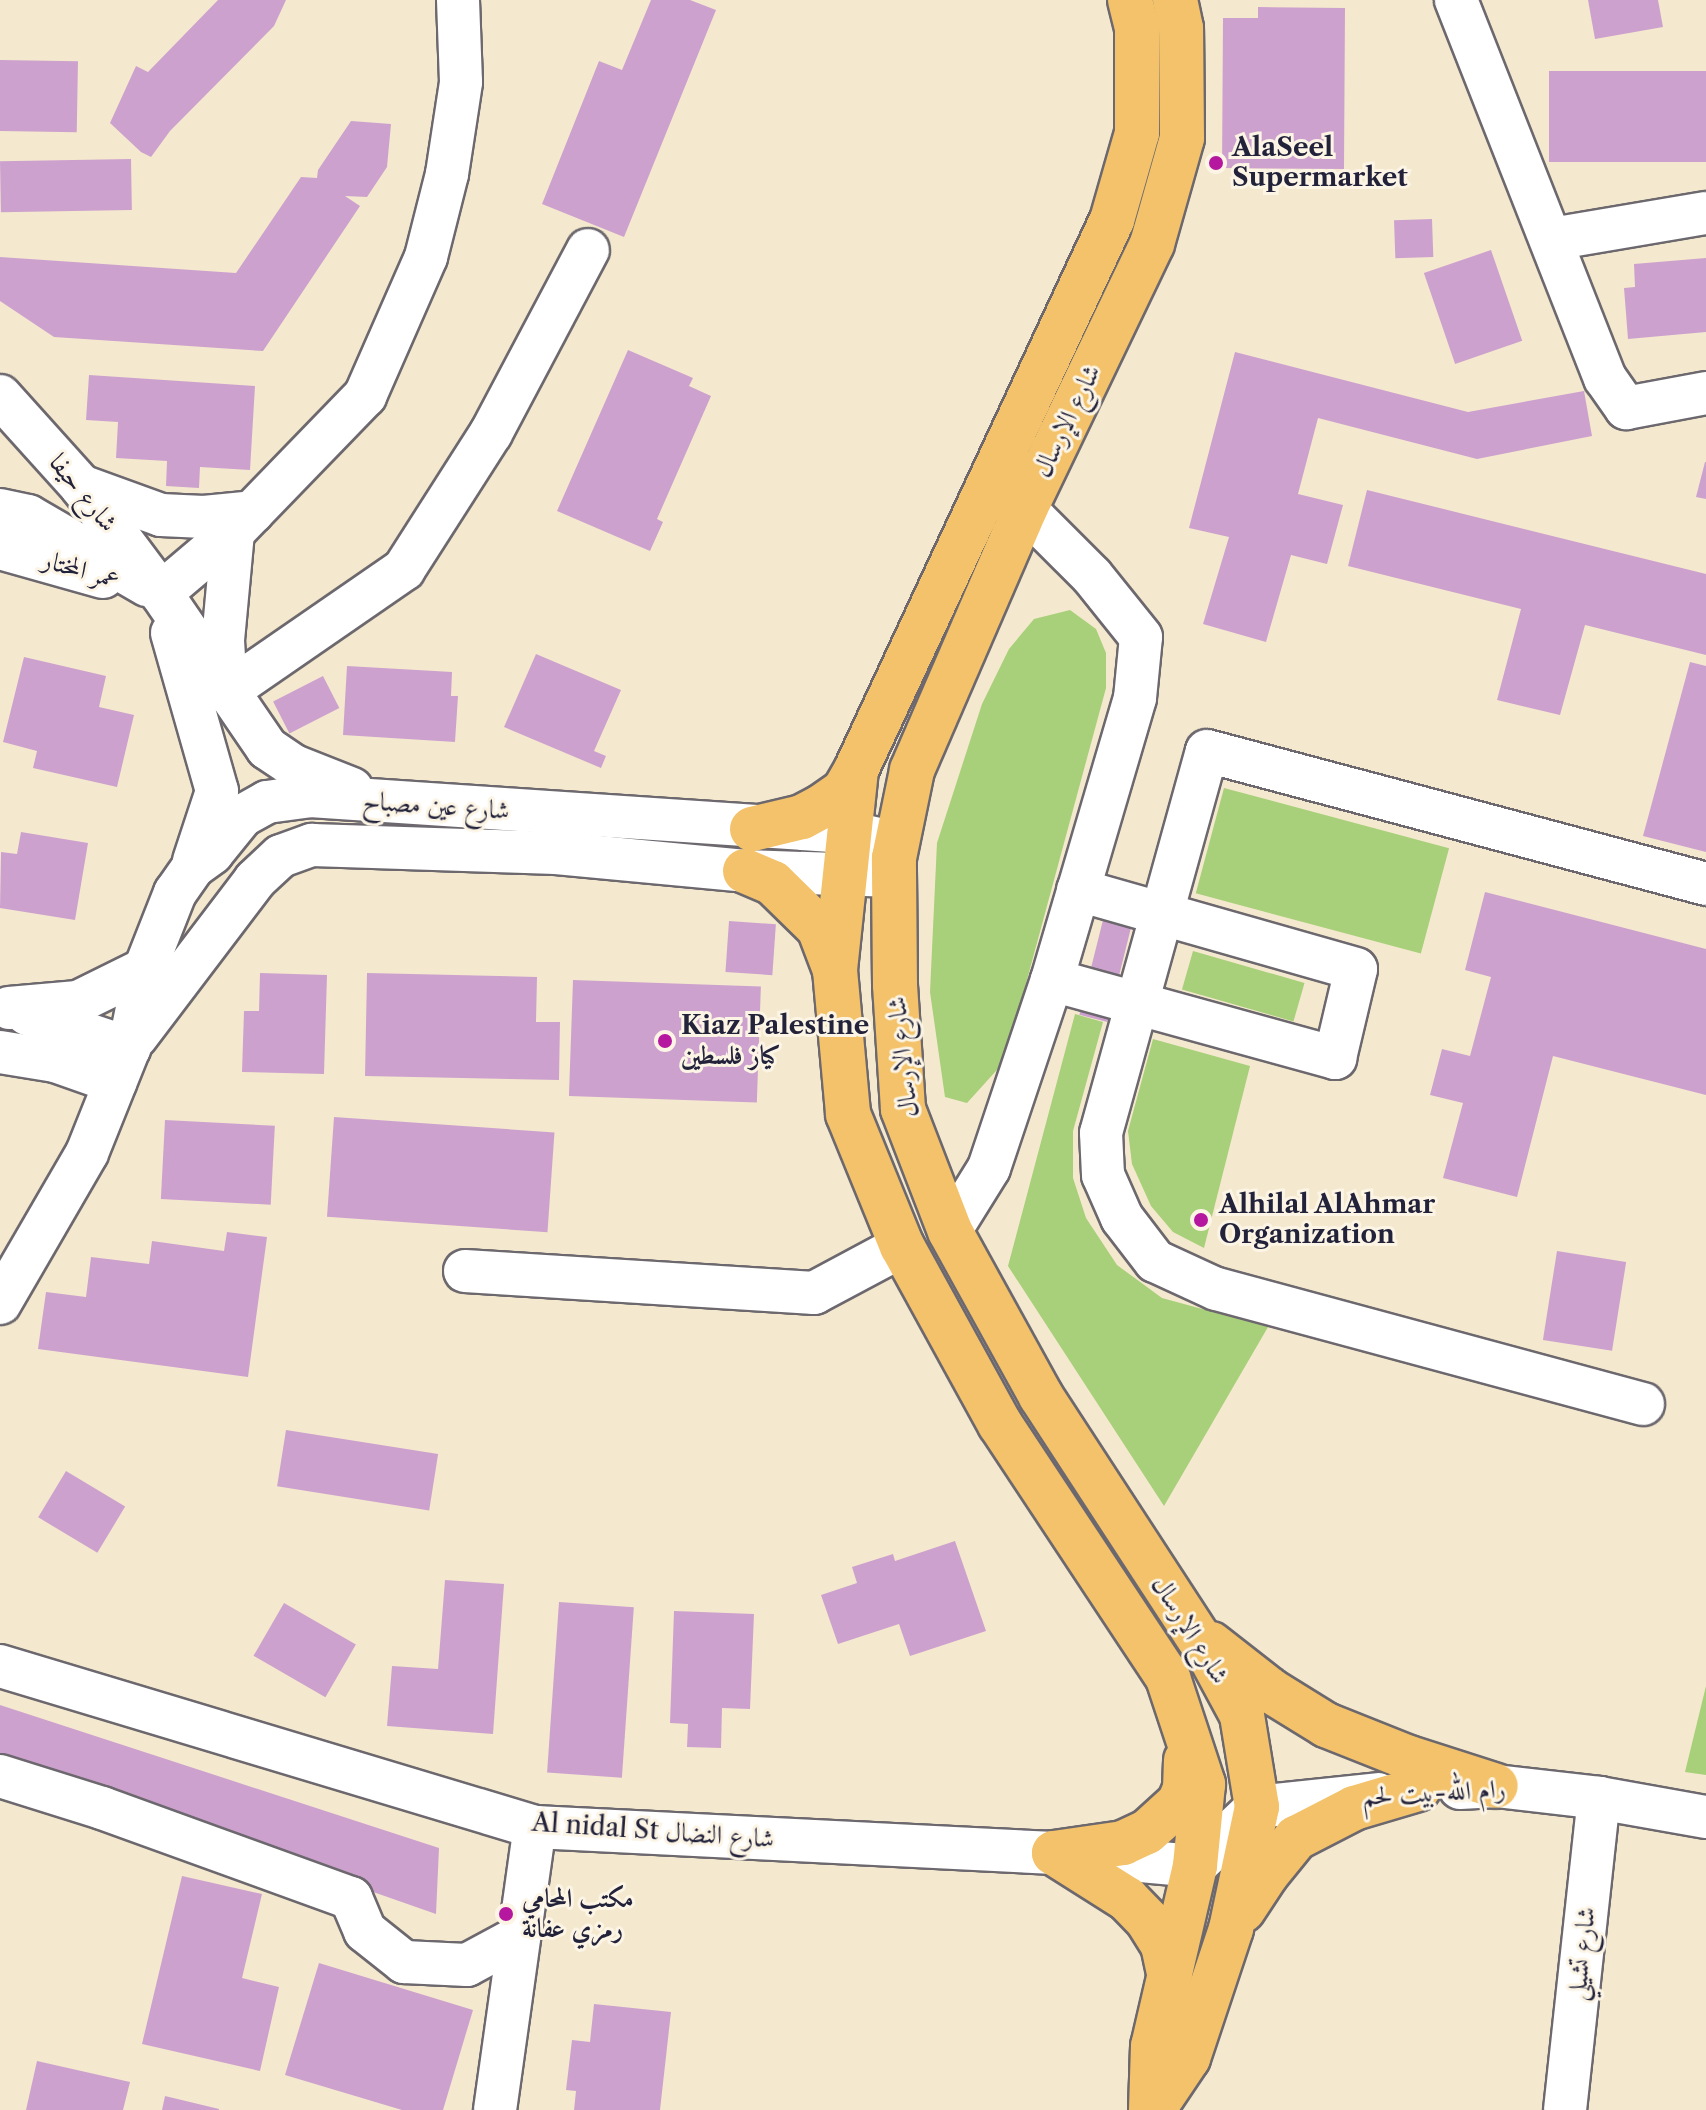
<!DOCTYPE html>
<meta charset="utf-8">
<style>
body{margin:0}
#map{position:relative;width:1706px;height:2110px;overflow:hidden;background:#f4e9ce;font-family:"Libre Caslon Text",Amiri,serif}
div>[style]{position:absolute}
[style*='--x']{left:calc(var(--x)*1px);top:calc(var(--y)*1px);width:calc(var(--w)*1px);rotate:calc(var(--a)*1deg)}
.green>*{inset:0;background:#a8cf79;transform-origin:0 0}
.building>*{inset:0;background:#cda1ce;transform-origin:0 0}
.roads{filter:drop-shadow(2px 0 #6c686e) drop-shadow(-2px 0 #6c686e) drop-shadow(0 2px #6c686e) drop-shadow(0 -2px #6c686e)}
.minor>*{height:42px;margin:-21px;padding:0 21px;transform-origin:21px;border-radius:21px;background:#fff}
.major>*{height:44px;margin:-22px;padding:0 22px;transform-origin:22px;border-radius:22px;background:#f3c26a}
.dots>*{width:22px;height:22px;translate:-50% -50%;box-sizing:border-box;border:4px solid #fcf5e5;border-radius:50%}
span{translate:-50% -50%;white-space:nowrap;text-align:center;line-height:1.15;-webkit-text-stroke:6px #fcf5e5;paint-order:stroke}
.poi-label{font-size:26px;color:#22223b;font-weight:700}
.left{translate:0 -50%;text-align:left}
.street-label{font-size:26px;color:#22223b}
</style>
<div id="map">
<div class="green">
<div style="clip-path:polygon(1070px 610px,1096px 629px,1106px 653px,1106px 688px,1005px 1061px,967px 1103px,945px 1097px,930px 992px,937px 843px,982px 704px,1009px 649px,1034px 619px)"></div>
<div style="left:1224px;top:788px;width:233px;height:109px;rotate:15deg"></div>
<div style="left:1193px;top:951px;width:116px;height:40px;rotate:16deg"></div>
<div style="clip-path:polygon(1075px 1014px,1103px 1022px,1073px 1131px,1073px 1178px,1086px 1218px,1117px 1265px,1162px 1298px,1268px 1327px,1164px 1506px,1008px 1266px)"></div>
<div style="clip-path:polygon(1153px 1039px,1250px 1066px,1204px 1248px,1173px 1232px,1151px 1206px,1132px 1164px,1128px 1131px)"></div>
<div style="clip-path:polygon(1706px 1686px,1706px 1775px,1685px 1772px)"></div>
</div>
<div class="building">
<div style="clip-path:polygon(218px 0,286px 0,274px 26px,170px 131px,151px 157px,141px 152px,110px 123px,136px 66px,148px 72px)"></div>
<div style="clip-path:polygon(651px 0,690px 0,716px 10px,624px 237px,542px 204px,599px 61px,622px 70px)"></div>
<div style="clip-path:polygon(1588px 0,1658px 0,1663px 27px,1595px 39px)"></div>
<div style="clip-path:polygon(1258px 7px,1345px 8px,1344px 169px,1222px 168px,1223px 18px,1258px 18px)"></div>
<div style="left:0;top:60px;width:78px;height:71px;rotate:1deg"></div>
<div style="left:1706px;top:71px;width:91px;height:157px;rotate:90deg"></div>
<div style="clip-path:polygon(351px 121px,391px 124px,387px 167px,367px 197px,345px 196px,360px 206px,263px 351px,54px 337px,0 301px,0 257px,236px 273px,301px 177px,317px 178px,318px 170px)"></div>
<div style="left:131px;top:159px;width:51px;height:131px;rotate:89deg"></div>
<div style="left:1432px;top:219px;width:38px;height:38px;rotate:88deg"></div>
<div style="left:1491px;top:250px;width:96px;height:71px;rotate:71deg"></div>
<div style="clip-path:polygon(1706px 258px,1706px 332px,1628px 339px,1624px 288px,1635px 287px,1634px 264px)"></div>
<div style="clip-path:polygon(628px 350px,693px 378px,689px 386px,711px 396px,657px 519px,663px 522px,650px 551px,557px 511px)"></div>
<div style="clip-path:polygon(1235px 352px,1468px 412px,1584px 391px,1592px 436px,1477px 459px,1318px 418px,1298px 494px,1343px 505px,1327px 564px,1291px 555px,1266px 642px,1203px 624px,1229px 537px,1189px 528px)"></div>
<div style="clip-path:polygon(89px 375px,255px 386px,250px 470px,200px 467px,199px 488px,166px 486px,167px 461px,116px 458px,118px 422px,86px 420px)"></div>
<div style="clip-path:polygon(1705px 462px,1706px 462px,1706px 499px,1696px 497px)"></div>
<div style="clip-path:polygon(1367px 490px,1706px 574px,1706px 655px,1585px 625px,1560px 715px,1497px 700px,1521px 609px,1348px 566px)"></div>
<div style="clip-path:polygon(536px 654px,621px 690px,594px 751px,606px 756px,601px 768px,504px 727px)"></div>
<div style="clip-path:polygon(24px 657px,106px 676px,99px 707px,134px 715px,117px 787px,33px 768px,37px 751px,3px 742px)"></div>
<div style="clip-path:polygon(1690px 662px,1706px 666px,1706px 852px,1643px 836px)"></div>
<div style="clip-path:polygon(347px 666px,452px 672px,451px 696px,458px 696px,455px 742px,343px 735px)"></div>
<div style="left:323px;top:676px;width:36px;height:56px;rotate:63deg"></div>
<div style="clip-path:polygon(21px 832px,88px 843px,75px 920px,0 908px,1px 852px,17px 854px)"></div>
<div style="left:1113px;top:880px;width:29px;height:139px;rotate:14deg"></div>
<div style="clip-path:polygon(1485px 892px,1706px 949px,1706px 1095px,1553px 1056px,1517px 1197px,1443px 1178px,1463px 1103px,1430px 1095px,1442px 1049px,1470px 1056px,1491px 977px,1465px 970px)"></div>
<div style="left:729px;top:921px;width:47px;height:51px;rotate:4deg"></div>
<div style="clip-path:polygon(260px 973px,327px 975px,324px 1074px,242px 1072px,244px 1011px,259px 1011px)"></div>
<div style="clip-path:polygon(367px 973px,537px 977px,536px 1022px,560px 1022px,559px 1080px,365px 1076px)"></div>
<div style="left:573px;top:980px;width:188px;height:116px;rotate:2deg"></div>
<div style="left:334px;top:1117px;width:221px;height:100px;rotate:4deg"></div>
<div style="left:165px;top:1120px;width:110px;height:79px;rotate:3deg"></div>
<div style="clip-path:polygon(227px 1232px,267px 1237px,248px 1377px,38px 1349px,46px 1292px,86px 1297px,91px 1257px,149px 1264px,152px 1241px,224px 1251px)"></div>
<div style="left:1557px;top:1251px;width:70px;height:90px;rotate:9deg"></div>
<div style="left:286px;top:1430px;width:154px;height:57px;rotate:9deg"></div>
<div style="left:66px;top:1471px;width:69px;height:54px;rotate:31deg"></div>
<div style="clip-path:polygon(955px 1541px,986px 1631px,910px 1656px,899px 1624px,838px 1644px,821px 1595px,857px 1583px,852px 1567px,893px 1554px,895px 1561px)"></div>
<div style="clip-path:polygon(445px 1580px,504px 1584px,493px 1734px,387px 1726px,392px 1666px,438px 1669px)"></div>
<div style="left:559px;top:1602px;width:75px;height:171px;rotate:4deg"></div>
<div style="left:284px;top:1603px;width:83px;height:61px;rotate:30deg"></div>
<div style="clip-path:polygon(674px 1611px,754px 1614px,750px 1709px,722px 1708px,721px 1748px,687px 1747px,688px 1724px,670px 1723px)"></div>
<div style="clip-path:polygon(0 1705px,439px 1848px,436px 1914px,0 1761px)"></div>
<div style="clip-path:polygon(182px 1876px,262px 1894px,242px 1978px,279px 1987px,260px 2071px,142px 2044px)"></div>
<div style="clip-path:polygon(319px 1963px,473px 2010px,443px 2110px,402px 2110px,285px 2075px)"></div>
<div style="clip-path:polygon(594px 2004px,671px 2012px,660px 2110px,574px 2110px,576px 2091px,566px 2090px,572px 2040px,590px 2042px)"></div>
<div style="clip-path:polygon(37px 2061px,130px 2082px,123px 2110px,26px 2110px)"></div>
<div style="clip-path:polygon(165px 2096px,219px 2109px,219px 2110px,162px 2110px)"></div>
</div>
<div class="roads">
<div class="minor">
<div style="--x:1456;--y:0;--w:406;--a:68.5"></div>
<div style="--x:1605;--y:378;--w:37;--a:55"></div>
<div style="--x:1626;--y:408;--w:81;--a:-10.6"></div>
<div style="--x:1552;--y:239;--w:156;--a:-9.6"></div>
<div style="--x:0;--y:396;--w:121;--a:48"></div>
<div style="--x:81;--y:486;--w:134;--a:53.2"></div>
<div style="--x:161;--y:593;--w:188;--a:55.6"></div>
<div style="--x:267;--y:748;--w:32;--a:34"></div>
<div style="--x:294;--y:766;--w:62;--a:21.6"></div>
<div style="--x:81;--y:486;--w:85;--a:19.9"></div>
<div style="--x:161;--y:515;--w:43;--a:2.7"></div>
<div style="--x:204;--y:517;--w:49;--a:-5.8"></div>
<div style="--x:0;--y:510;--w:29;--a:12"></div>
<div style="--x:28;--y:516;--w:138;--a:30.1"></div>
<div style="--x:0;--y:548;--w:107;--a:15.7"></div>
<div style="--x:161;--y:593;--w:94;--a:-40.3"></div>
<div style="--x:233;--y:532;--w:190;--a:-45.9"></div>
<div style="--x:365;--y:396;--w:152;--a:-66.3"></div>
<div style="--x:426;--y:257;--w:86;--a:-75.8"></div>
<div style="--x:447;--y:174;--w:93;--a:-81.3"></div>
<div style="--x:461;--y:82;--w:82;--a:-92.1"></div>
<div style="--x:172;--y:633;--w:164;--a:74.1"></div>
<div style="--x:217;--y:791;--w:74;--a:108.2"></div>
<div style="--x:226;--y:691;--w:51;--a:-93.4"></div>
<div style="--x:223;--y:640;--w:108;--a:-84.7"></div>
<div style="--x:226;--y:692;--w:216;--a:-34.6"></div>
<div style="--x:404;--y:569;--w:161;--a:-57.4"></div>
<div style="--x:491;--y:433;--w:207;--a:-62.1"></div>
<div style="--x:1052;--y:980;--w:294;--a:15.4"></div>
<div style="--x:1335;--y:1058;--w:91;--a:-76.7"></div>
<div style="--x:1356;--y:969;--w:289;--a:-164.1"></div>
<div style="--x:9;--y:1008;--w:69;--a:-5"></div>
<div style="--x:78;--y:1002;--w:75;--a:-26.2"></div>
<div style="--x:27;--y:1014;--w:108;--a:18.4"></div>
<div style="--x:136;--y:1037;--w:197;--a:-52.8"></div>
<div style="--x:255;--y:880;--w:35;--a:-43"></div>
<div style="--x:281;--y:856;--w:33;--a:-20"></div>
<div style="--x:312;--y:845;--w:244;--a:1.9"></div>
<div style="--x:556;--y:853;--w:190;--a:5.4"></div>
<div style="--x:745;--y:871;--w:149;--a:1.9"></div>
<div style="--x:0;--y:1052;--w:56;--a:9.3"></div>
<div style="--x:55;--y:1061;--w:64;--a:19.3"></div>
<div style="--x:950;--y:1231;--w:74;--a:-58.2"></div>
<div style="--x:989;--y:1168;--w:198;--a:-71.5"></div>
<div style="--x:1052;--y:980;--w:294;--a:-73.6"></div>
<div style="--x:1135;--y:698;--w:61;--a:-84.4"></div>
<div style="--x:1141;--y:637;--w:78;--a:-128.8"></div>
<div style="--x:1092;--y:576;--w:95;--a:-135"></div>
<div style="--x:465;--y:1271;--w:350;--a:3.6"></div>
<div style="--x:814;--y:1293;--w:100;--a:-28.1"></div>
<div style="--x:0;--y:1303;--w:173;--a:-59.9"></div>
<div style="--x:87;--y:1153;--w:113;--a:-68.2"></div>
<div style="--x:129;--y:1048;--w:81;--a:-78.6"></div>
<div style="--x:145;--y:969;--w:82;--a:-68.5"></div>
<div style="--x:175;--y:893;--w:32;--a:-55"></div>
<div style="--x:193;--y:867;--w:24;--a:-36"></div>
<div style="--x:212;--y:853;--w:48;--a:-51"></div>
<div style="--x:242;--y:816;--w:29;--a:-29"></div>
<div style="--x:267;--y:802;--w:43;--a:-7.9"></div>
<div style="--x:310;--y:796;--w:538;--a:3.84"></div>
<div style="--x:847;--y:832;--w:51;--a:12.4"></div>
<div style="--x:1643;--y:1404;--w:442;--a:-164.9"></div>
<div style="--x:1216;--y:1289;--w:67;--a:-155.3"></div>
<div style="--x:1155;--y:1261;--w:54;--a:-127.5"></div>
<div style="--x:1122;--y:1218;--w:47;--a:-113.8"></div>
<div style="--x:1103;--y:1175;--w:42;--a:-92.7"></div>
<div style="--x:1101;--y:1133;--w:396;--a:-74.5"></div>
<div style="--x:1207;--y:751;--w:516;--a:14.92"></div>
<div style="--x:0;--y:1666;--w:559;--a:16.75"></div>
<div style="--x:535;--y:1827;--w:520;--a:2.87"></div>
<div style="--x:1054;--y:1853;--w:142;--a:5.3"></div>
<div style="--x:1195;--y:1866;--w:86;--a:-43.6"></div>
<div style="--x:1257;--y:1807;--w:122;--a:-6.1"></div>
<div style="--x:0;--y:1776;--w:107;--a:17.4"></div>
<div style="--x:102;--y:1808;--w:265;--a:19.9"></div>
<div style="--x:351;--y:1898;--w:36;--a:67"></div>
<div style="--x:365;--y:1931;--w:50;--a:38.5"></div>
<div style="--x:404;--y:1962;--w:63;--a:2.7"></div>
<div style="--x:467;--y:1965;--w:59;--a:-28.3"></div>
<div style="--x:1460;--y:1788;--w:36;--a:-3"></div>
<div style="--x:1496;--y:1786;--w:104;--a:6.6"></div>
<div style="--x:1599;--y:1798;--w:109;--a:10.1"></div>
<div style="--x:495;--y:2110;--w:286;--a:-82"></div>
<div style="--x:1565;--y:2110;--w:314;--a:-83.8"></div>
</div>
<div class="major">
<div style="--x:1130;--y:0;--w:30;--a:76"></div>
<div style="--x:1137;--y:29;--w:104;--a:90"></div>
<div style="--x:1137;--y:133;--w:91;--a:106"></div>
<div style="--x:1112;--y:220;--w:607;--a:114.96"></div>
<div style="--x:856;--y:770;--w:201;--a:96"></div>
<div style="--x:835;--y:970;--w:145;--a:84.8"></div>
<div style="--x:848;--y:1114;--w:143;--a:67.8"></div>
<div style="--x:902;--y:1246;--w:203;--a:61.2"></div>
<div style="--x:1000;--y:1424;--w:305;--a:56.5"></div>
<div style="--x:1168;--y:1678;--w:112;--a:71.7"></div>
<div style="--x:1203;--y:1784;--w:82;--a:95.6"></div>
<div style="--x:1195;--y:1866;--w:185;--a:103.1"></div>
<div style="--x:1153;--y:2046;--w:64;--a:91.8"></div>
<div style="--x:752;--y:829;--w:51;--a:-13.5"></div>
<div style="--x:802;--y:817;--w:21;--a:-28"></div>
<div style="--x:821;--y:807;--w:28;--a:-35"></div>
<div style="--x:844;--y:791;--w:24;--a:-60"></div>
<div style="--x:745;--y:871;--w:30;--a:23"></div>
<div style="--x:773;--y:883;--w:64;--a:44.4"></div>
<div style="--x:819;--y:928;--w:45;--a:69.1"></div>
<div style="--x:1211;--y:1644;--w:76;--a:38.1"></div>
<div style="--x:1271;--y:1691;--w:65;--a:31.7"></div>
<div style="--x:1326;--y:1725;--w:89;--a:21.7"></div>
<div style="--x:1409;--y:1758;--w:91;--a:17.8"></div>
<div style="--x:1054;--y:1853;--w:70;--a:-8.2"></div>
<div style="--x:1123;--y:1843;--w:26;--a:-25"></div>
<div style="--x:1147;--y:1832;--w:43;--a:-42.2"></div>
<div style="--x:1179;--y:1803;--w:15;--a:-67"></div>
<div style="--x:1185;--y:1789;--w:29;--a:-88"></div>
<div style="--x:1054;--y:1853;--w:86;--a:32.2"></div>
<div style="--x:1127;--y:1899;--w:30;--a:46"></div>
<div style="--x:1148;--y:1921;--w:28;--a:58"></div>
<div style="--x:1163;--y:1945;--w:33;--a:78"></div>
<div style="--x:1243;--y:1910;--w:42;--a:-56.7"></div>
<div style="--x:1266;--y:1875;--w:48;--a:-51"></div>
<div style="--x:1296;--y:1838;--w:65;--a:-27.3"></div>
<div style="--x:1354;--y:1808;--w:67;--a:-16.5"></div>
<div style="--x:1153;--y:2110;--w:63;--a:-56.1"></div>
<div style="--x:1188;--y:2058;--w:136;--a:-71.6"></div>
<div style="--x:1231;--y:1929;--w:125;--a:-78"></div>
<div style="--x:1257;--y:1807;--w:93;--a:-99.3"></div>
<div style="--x:1242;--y:1715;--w:69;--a:-118.4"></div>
<div style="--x:1209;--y:1654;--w:308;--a:-123.1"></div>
<div style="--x:1041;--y:1396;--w:188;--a:-118.9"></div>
<div style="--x:950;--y:1231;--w:131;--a:-111.1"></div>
<div style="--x:903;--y:1109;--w:124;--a:-93.7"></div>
<div style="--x:895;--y:985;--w:127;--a:-90.5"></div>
<div style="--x:894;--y:858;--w:90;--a:-78.4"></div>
<div style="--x:912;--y:770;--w:284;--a:-66.6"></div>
<div style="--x:1025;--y:509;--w:294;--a:-64.4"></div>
<div style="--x:1152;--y:244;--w:110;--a:-74.2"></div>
<div style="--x:1182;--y:138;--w:110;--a:-90.5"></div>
<div style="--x:1181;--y:28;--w:29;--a:-102"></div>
</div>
</div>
<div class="dots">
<div style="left:1216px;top:163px;background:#b5179e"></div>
<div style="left:665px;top:1041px;background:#b5179e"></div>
<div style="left:1201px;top:1220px;background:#b5179e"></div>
<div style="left:506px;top:1914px;background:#b5179e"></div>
</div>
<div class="poi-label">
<span class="left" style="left:1232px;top:163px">AlaSeel<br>Supermarket</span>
<span class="left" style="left:681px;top:1041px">Kiaz Palestine<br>كياز فلسطين</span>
<span class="left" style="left:1219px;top:1220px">Alhilal AlAhmar<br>Organization</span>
<span class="left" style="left:522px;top:1914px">مكتب المحامي<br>رمزي عفانة</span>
</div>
<div class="street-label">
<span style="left:1067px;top:421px;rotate:-64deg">شارع الإرسال</span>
<span style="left:83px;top:493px;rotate:51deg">شارع حيفا</span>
<span style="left:81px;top:570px;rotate:16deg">عمر المختار</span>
<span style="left:436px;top:806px;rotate:4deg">شارع عين مصباح</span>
<span style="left:903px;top:1057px;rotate:-96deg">شارع الإرسال</span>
<span style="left:1190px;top:1630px;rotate:58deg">شارع الإرسال</span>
<span style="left:1434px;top:1793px;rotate:-3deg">رام الله-بيت لحم</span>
<span style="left:653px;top:1831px;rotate:4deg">Al nidal St شارع النضال</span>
<span style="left:1582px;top:1954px;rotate:-84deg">شارع تشيلي</span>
</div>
</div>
